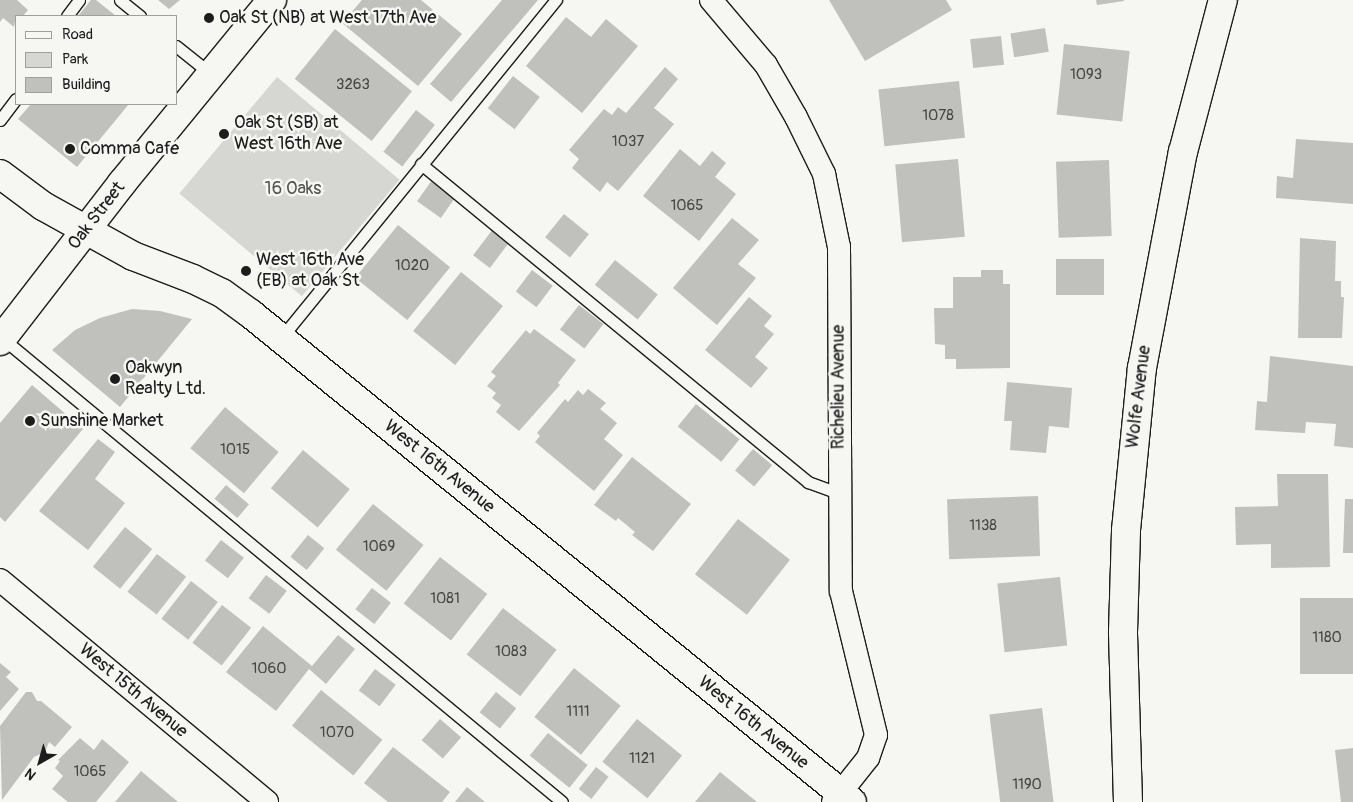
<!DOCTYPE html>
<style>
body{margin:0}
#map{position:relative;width:1353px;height:802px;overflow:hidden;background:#f6f6f2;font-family:Pangolin,sans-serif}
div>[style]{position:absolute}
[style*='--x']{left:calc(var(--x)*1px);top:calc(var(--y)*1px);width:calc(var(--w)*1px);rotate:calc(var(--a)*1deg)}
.green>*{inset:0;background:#d6d6d2;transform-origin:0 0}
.building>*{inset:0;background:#c0c0bd;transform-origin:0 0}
.path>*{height:3px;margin-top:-1.5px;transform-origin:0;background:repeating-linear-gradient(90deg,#1c1c1c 0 5px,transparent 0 9px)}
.roads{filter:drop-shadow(1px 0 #1c1c1c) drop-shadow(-1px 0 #1c1c1c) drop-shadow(0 1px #1c1c1c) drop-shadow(0 -1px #1c1c1c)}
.service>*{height:11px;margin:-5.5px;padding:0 5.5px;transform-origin:5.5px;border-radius:5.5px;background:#f6f6f2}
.minor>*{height:22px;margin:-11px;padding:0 11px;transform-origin:11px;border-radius:11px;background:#f6f6f2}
.tertiary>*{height:28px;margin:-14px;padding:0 14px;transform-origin:14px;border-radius:14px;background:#f6f6f2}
.secondary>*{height:28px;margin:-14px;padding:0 14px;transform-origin:14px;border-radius:14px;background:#f6f6f2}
.dots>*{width:14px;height:14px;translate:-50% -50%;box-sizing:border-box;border:2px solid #f6f6f2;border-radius:50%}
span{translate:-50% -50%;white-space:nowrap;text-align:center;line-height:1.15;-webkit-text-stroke:5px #f6f6f2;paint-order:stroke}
.number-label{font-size:15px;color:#454544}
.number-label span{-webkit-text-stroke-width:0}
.poi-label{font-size:18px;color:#1c1c1c}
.left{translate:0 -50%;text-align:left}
.park-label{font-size:18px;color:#545453}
.street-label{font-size:18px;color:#1c1c1c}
.legend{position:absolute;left:15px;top:15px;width:162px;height:90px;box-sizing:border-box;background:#f6f6f2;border:1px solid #9f9f9c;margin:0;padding:6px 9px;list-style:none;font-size:15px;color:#1c1c1c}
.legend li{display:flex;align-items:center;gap:10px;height:25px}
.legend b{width:25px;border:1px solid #9f9f9c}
.north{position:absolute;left:15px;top:737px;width:50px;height:50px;-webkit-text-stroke:4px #f6f6f2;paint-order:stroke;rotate:218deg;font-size:14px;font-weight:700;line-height:20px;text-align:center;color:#1c1c1c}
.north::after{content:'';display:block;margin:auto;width:18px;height:22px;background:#1c1c1c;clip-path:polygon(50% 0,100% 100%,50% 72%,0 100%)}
</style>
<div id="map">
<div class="green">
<div style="left:277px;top:77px;width:160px;height:152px;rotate:40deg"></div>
</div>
<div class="building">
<div style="clip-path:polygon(0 0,17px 0,28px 10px,23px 16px,16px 16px,14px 27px,3px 18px,0 22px)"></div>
<div style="clip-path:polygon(91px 0,96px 0,116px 16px,78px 16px)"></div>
<div style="clip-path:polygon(158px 0,180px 0,169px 9px)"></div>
<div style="clip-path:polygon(362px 0,421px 0,462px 34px,418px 86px,342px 23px)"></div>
<div style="clip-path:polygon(502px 0,538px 0,451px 102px,430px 84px)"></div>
<div style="clip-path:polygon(829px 0,946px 0,952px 10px,865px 61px)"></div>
<div style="clip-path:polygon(1096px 0,1124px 0,1124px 1px,1097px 5px)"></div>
<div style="clip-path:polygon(566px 17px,591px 37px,606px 19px,638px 46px,582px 113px,526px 66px)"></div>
<div style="left:1045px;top:28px;width:24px;height:35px;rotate:81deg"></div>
<div style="left:335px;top:29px;width:99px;height:64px;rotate:39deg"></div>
<div style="left:1001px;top:36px;width:29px;height:31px;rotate:84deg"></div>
<div style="left:1064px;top:44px;width:66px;height:71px;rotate:6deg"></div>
<div style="clip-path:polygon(665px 67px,678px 79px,654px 108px,674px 124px,618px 191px,607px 182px,600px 192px,572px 168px,579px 159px,569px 150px,604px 109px,612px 115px,618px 107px,626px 113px)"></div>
<div style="left:513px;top:76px;width:34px;height:41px;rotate:38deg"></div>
<div style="left:959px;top:81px;width:57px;height:81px;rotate:84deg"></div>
<div style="clip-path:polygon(31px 104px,129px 104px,77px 167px,18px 119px)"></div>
<div style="left:416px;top:110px;width:24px;height:53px;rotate:38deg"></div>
<div style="clip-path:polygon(1296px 139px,1353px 143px,1353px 204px,1276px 198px,1277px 176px,1293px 178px)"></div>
<div style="clip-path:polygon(680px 149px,700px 166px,712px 151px,726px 163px,715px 177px,736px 194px,699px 241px,643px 196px)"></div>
<div style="left:958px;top:159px;width:78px;height:63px;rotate:85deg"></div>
<div style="left:1109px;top:160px;width:76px;height:53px;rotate:88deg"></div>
<div style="left:432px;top:180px;width:29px;height:26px;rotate:35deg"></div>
<div style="left:564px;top:214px;width:32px;height:30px;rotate:39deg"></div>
<div style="clip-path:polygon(732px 218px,759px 240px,738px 264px,756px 278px,717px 325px,673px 288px)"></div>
<div style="left:398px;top:225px;width:67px;height:68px;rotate:39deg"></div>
<div style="left:493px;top:229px;width:21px;height:33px;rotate:37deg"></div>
<div style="clip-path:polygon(1300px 238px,1336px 241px,1335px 281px,1341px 281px,1341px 297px,1344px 297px,1342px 338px,1298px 338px)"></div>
<div style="left:1056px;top:259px;width:48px;height:36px"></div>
<div style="left:615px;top:260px;width:55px;height:32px;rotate:39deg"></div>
<div style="left:532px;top:270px;width:26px;height:27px;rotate:37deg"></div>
<div style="clip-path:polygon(981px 270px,1003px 270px,1003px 284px,1010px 284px,1010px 368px,956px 369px,956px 359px,945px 359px,945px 345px,935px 344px,934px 308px,953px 308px,953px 277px,981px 277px)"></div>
<div style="left:461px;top:272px;width:54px;height:76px;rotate:39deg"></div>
<div style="clip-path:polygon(749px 297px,772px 316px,764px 326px,774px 334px,755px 357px,768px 368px,751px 388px,705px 350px)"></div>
<div style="left:579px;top:305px;width:31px;height:31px;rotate:38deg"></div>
<div style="clip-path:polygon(132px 309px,160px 311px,192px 319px,120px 407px,52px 350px,75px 330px,100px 318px)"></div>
<div style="clip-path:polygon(534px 329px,576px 360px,558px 383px,560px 385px,519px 431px,496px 412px,501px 405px,492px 398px,496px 393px,487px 386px,496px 376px,491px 372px,526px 330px,530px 334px)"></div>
<div style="clip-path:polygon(1270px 356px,1353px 366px,1353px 448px,1334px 446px,1336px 424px,1306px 422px,1305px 433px,1255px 430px,1257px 401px,1267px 402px)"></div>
<div style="clip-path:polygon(1007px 382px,1072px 388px,1069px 428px,1049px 426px,1046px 453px,1010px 450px,1012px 421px,1004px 421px)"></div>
<div style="clip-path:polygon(32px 385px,83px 429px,5px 522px,0 517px,0 423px)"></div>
<div style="clip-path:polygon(588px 389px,606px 403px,600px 409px,617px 423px,604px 439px,623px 455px,594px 491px,535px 442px,540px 436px,537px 433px,565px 399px,568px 402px,578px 390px,583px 395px)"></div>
<div style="left:696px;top:404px;width:56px;height:29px;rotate:39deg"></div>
<div style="left:225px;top:407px;width:70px;height:54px;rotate:40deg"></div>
<div style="clip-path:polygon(98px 439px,115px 452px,95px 479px,125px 503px,88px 550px,39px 511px)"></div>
<div style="left:753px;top:449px;width:25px;height:28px;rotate:40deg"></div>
<div style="left:303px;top:450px;width:61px;height:50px;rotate:40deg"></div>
<div style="clip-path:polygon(632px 457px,691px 504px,653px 551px,632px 535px,635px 532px,618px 518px,616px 521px,594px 505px)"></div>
<div style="clip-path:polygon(1277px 474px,1328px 474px,1330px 567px,1271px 568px,1271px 544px,1236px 545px,1235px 507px,1278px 506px)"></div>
<div style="left:226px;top:485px;width:30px;height:18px;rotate:40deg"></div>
<div style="left:1038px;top:496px;width:60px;height:91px;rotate:88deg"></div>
<div style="clip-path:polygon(1345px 499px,1353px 499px,1353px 553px,1343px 553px)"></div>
<div style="left:373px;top:504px;width:65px;height:59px;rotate:39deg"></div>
<div style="left:738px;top:519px;width:66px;height:70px;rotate:38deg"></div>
<div style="left:125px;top:527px;width:35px;height:51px;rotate:39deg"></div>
<div style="left:308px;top:535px;width:21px;height:28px;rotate:39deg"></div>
<div style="left:221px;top:540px;width:29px;height:26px;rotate:38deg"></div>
<div style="left:157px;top:554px;width:37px;height:48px;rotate:38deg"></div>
<div style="left:440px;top:557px;width:60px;height:59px;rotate:38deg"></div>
<div style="left:266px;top:575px;width:26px;height:29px;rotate:37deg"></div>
<div style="left:1060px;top:577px;width:69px;height:63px;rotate:84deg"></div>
<div style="left:191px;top:581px;width:34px;height:48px;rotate:38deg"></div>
<div style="left:372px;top:588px;width:24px;height:27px;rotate:38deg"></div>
<div style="left:1353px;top:598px;width:76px;height:53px;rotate:90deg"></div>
<div style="left:222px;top:605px;width:37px;height:48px;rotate:38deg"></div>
<div style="left:503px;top:608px;width:68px;height:59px;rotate:38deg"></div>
<div style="clip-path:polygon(263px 626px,312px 666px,338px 635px,355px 649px,326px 684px,309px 669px,276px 711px,226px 672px)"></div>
<div style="clip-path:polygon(0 663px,11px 672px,6px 677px,19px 689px,0 711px)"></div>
<div style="left:574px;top:668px;width:60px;height:63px;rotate:39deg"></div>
<div style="left:375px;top:669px;width:26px;height:27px;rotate:37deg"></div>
<div style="left:321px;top:690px;width:79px;height:46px;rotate:39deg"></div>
<div style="clip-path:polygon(26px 692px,32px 692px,37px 701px,41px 701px,72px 727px,55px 747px,49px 742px,45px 752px,34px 757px,2px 800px,0 726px)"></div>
<div style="left:496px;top:692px;width:26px;height:26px;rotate:39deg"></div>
<div style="left:1042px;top:708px;width:95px;height:53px;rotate:83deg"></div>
<div style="left:440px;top:719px;width:28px;height:28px;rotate:41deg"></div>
<div style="left:637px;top:719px;width:58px;height:55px;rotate:39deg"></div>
<div style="left:548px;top:733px;width:51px;height:29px;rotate:39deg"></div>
<div style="clip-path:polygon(80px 738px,94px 750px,102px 739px,129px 762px,96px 802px,68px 802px,52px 789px,63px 776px,55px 768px,60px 761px,58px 760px)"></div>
<div style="clip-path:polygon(393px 747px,450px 792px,442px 802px,388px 802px,364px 783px)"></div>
<div style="clip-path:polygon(1353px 748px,1353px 802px,1341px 802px,1335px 750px)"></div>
<div style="left:596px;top:767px;width:16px;height:28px;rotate:38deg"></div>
<div style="clip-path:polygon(141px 771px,178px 802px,115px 802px)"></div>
<div style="clip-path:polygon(720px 772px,757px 802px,695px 802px)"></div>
<div style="clip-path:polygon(467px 787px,485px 802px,455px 802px)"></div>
</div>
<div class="path">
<div style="--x:246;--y:271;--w:8;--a:-50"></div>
</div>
<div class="roads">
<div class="service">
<div style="--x:120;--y:0;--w:26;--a:39"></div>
<div style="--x:67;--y:16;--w:20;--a:-53"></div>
<div style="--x:176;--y:46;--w:45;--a:38.7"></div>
<div style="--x:0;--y:120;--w:26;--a:-53"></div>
<div style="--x:421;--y:164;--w:501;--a:39.41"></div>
<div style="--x:808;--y:482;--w:32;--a:20"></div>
<div style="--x:2;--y:338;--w:727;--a:39.64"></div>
<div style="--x:281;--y:338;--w:436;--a:-50.9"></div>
</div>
<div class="minor">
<div style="--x:711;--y:0;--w:85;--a:49.8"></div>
<div style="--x:766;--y:65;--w:60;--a:60"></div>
<div style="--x:796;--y:117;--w:64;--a:63.8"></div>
<div style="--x:824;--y:174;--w:75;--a:78.4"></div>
<div style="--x:839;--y:247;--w:344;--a:89.7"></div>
<div style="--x:841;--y:591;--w:148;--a:76.3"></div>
<div style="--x:876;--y:735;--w:24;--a:109"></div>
<div style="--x:868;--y:758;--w:56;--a:128.5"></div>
<div style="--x:0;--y:580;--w:347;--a:39.7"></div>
</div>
<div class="tertiary">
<div style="--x:0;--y:174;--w:54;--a:36.7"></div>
<div style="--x:43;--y:206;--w:103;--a:29.1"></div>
<div style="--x:133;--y:256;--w:64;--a:21"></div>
<div style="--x:193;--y:279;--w:32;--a:26"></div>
<div style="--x:222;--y:293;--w:36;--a:36"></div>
<div style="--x:251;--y:314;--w:774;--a:39.08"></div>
<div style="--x:1128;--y:802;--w:170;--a:-91.7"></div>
<div style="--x:1123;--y:632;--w:102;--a:-88.3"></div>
<div style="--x:1126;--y:530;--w:163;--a:-84.4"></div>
<div style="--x:1142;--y:368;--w:220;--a:-79.3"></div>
<div style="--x:1183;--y:152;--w:157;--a:-75.3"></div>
</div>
<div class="secondary">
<div style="--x:0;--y:341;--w:200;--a:-52.3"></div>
<div style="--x:122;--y:183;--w:237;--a:-50.7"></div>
</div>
</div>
<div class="dots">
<div style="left:209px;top:18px;background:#1c1c1c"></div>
<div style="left:224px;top:134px;background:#1c1c1c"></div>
<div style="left:70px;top:149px;background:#1c1c1c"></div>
<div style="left:246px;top:271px;background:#1c1c1c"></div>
<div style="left:115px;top:379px;background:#1c1c1c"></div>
<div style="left:30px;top:421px;background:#1c1c1c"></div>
</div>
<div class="number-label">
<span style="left:1086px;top:75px">1093</span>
<span style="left:353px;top:85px">3263</span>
<span style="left:938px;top:116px">1078</span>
<span style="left:628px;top:142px">1037</span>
<span style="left:687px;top:206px">1065</span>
<span style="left:412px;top:266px">1020</span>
<span style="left:235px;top:450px">1015</span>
<span style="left:983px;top:526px">1138</span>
<span style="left:379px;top:547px">1069</span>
<span style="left:445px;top:599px">1081</span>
<span style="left:1327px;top:638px">1180</span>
<span style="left:511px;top:652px">1083</span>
<span style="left:269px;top:669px">1060</span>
<span style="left:578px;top:712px">1111</span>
<span style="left:337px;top:733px">1070</span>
<span style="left:642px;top:759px">1121</span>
<span style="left:90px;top:772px">1065</span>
<span style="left:1027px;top:785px">1190</span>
</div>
<div class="poi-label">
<span class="left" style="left:219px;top:18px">Oak St (NB) at West 17th Ave</span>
<span class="left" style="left:234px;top:134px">Oak St (SB) at<br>West 16th Ave</span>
<span class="left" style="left:80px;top:149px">Comma Cafe</span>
<span class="left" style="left:256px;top:271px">West 16th Ave<br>(EB) at Oak St</span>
<span class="left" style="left:125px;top:379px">Oakwyn<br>Realty Ltd.</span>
<span class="left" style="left:40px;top:421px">Sunshine Market</span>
</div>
<div class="park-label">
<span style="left:293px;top:189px">16 Oaks</span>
</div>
<div class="street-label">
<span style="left:97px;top:216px;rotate:-52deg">Oak Street</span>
<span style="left:839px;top:387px;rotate:-90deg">Richelieu Avenue</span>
<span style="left:1139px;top:397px;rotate:-83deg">Wolfe Avenue</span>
<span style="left:439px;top:467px;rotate:39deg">West 16th Avenue</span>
<span style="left:133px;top:691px;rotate:40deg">West 15th Avenue</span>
<span style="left:753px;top:723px;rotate:39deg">West 16th Avenue</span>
</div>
<ul class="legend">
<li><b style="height:6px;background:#f6f6f2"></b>Road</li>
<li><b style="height:14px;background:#d6d6d2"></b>Park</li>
<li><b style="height:14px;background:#c0c0bd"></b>Building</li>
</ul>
<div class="north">N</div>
</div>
